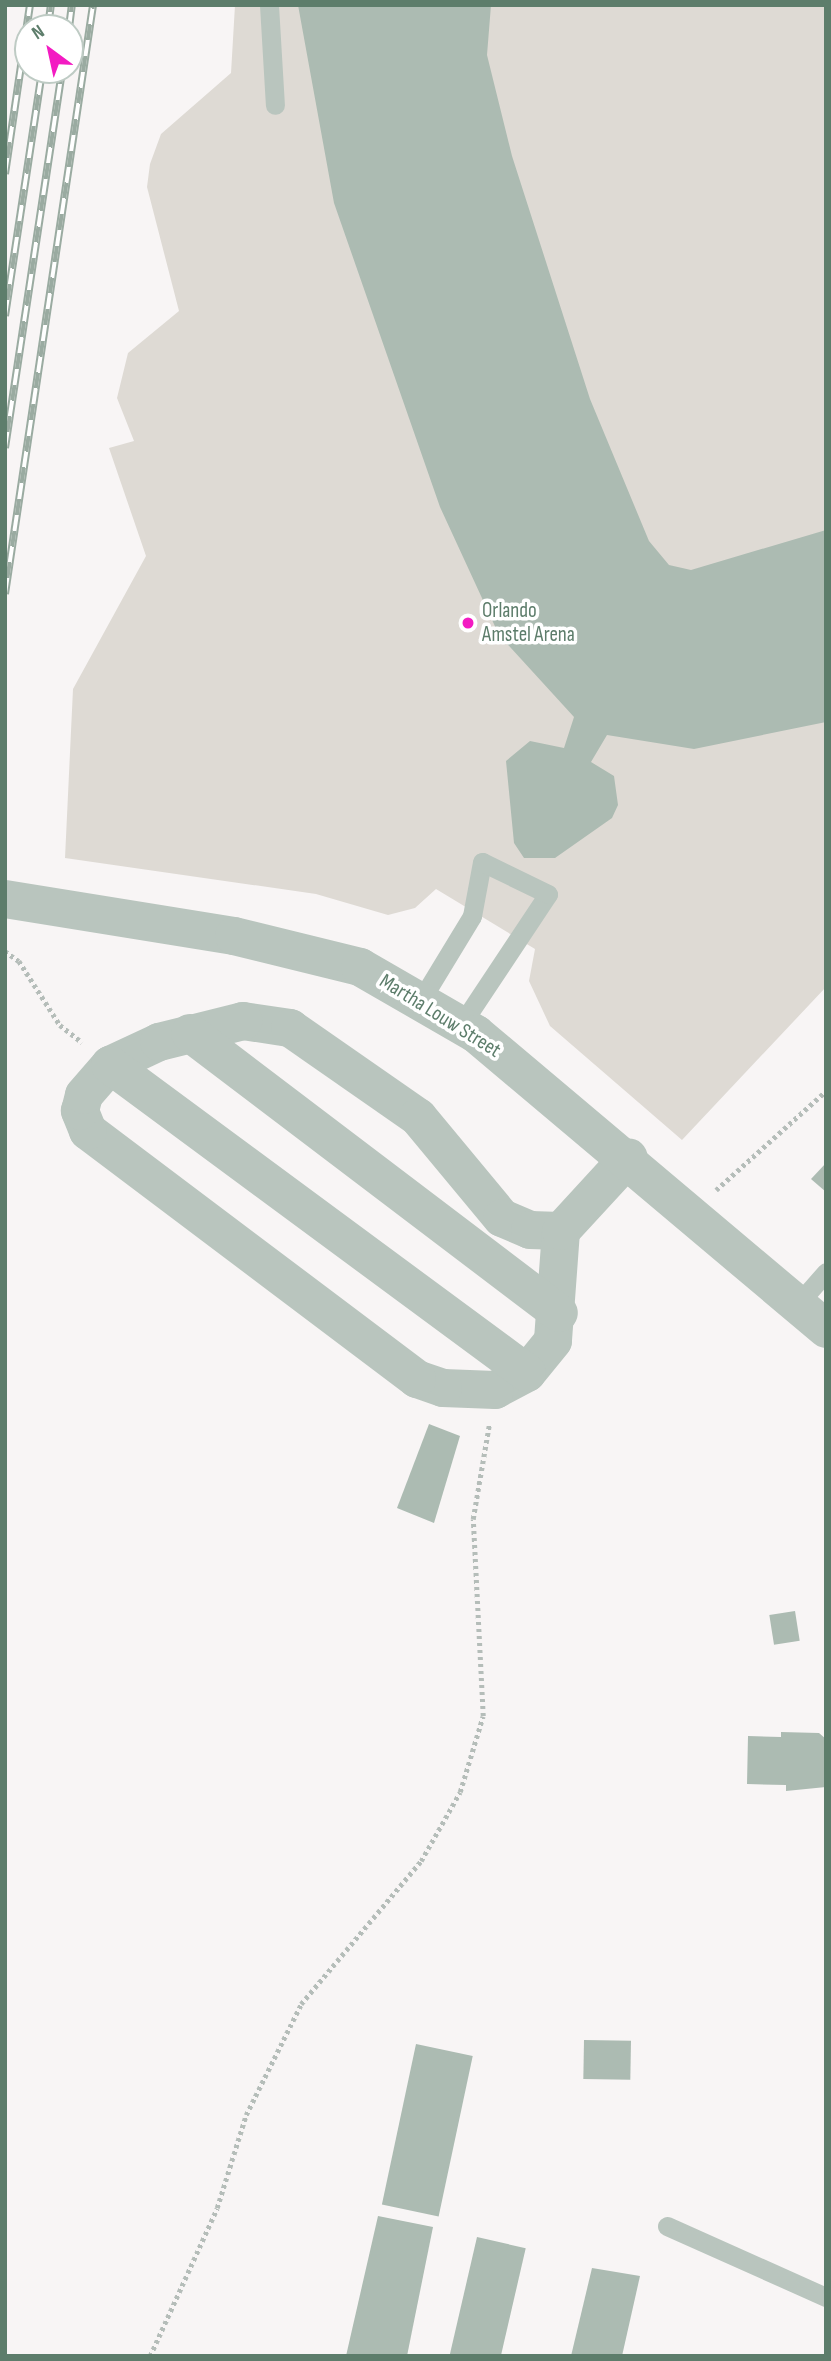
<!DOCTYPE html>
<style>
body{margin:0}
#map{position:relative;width:831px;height:2361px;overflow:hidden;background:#f8f5f5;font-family:"Sofia Sans Condensed",sans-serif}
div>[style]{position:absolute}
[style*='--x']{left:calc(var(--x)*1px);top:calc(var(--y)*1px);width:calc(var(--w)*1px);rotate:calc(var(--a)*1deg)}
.green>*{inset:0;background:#dedad4}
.building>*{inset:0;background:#acbbb2;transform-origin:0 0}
.path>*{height:4.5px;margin-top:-2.25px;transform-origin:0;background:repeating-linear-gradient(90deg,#b5bdb9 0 3.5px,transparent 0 7px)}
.service>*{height:19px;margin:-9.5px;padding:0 9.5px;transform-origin:9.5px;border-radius:9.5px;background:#b9c5be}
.minor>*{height:38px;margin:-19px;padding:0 19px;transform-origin:19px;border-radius:19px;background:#b9c5be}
.tertiary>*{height:38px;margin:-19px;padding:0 19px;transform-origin:19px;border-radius:19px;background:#b9c5be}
.rail>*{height:8px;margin-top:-4px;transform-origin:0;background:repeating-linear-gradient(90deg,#fff 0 16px,#9aaba1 0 32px);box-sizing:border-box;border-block:2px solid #9aaba1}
.dots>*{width:19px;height:19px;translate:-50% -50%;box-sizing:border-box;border:4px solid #fff;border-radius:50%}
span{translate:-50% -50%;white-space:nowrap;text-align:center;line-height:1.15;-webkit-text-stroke:7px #fff;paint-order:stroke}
.poi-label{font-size:21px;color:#5d7d6b}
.left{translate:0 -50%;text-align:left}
.street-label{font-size:21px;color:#5d7d6b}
.frame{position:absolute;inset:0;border:7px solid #5d7d6b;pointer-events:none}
.north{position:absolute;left:14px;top:14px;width:70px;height:70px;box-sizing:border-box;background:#fff;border:2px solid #becbc4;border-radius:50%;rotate:327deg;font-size:19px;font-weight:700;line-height:28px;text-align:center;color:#5d7d6b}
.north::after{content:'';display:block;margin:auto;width:24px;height:32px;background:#f31bc2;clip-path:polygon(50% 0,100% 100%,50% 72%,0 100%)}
</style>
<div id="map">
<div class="green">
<div style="clip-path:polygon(235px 5px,826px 5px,826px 987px,682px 1140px,550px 1026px,529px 981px,535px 949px,436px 889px,415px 908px,388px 915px,316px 894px,65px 858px,73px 689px,146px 556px,109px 448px,134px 441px,117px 398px,128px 353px,179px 311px,147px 187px,150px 164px,161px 134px,231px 73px)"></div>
</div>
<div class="building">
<div style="clip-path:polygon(298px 5px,491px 5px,487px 55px,512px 156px,590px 399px,649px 541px,669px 565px,691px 570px,826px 530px,826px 722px,694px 749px,607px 735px,591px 762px,614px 776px,618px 805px,612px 818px,555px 858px,524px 858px,514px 843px,506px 761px,530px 741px,564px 748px,574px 717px,499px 635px,440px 507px,334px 203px)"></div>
<div style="clip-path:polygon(826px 1163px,826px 1192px,811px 1179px)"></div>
<div style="clip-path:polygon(429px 1424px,460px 1436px,434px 1523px,397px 1508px)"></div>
<div style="left:795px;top:1611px;width:30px;height:26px;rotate:81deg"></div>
<div style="clip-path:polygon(781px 1732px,819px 1733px,826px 1739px,826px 1787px,786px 1791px,786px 1785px,747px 1784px,748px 1736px,781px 1737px)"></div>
<div style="left:584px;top:2040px;width:47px;height:39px;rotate:1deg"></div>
<div style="left:416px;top:2044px;width:58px;height:164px;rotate:12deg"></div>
<div style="clip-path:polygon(378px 2216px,433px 2227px,407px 2356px,346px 2356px)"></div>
<div style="left:477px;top:2237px;width:50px;height:122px;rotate:13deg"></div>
<div style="clip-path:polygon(592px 2268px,640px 2276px,622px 2356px,571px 2356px)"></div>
</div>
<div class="path">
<div style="--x:5;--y:951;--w:17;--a:36"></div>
<div style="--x:19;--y:961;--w:76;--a:57.4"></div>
<div style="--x:60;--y:1025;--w:28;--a:38"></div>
<div style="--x:716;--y:1190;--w:148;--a:-42"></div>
<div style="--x:150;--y:2356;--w:162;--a:-65.6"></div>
<div style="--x:217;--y:2208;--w:97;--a:-72.7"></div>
<div style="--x:246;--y:2115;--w:124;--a:-63.6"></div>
<div style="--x:301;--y:2004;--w:187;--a:-50"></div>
<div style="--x:421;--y:1861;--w:79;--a:-60.5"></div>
<div style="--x:460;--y:1792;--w:79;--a:-73.2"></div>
<div style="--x:483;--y:1716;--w:197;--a:-92.9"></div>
<div style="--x:473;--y:1519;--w:95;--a:-80.3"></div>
</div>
<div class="service">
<div style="--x:269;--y:5;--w:100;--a:86.6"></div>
<div style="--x:421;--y:1000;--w:98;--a:-58.7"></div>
<div style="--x:472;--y:916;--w:55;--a:-79.5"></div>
<div style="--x:461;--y:1025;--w:157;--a:-56.4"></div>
<div style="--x:548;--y:894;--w:73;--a:-154.1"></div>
<div style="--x:797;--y:1305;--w:44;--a:-48.7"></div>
<div style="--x:667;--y:2226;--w:174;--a:24.1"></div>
</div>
<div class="minor">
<div style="--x:243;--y:1021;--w:48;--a:8.5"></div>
<div style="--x:290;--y:1028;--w:156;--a:34.8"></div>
<div style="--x:418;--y:1117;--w:131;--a:50.3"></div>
<div style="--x:502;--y:1218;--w:30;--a:23"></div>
<div style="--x:530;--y:1230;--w:31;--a:2"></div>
<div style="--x:561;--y:1231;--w:110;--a:94.2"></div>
<div style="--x:553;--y:1341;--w:41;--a:129.1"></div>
<div style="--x:527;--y:1373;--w:36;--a:152"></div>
<div style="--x:495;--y:1390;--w:52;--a:-177.8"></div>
<div style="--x:443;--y:1388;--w:28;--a:-161"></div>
<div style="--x:417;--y:1379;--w:412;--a:-143"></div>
<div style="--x:88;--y:1131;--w:22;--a:-112"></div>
<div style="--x:80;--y:1111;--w:16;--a:-76"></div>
<div style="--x:84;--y:1095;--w:40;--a:-49"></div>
<div style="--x:110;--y:1065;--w:54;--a:-25.1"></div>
<div style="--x:159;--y:1042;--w:87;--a:-14"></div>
<div style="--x:190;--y:1033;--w:463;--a:37.2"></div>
<div style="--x:110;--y:1065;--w:518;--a:36.45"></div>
<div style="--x:561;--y:1231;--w:100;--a:-47.4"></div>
</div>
<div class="tertiary">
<div style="--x:5;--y:899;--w:232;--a:9.2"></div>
<div style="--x:234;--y:936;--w:130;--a:13.8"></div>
<div style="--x:360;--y:967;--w:134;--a:30"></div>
<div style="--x:476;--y:1034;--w:458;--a:40.1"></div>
</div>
<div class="rail">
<div style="--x:48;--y:28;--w:23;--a:-83"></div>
<div style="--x:69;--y:28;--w:23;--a:-83"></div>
<div style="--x:5;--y:174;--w:171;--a:-81.6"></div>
<div style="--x:5;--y:316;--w:249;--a:-81.4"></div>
<div style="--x:5;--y:448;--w:382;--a:-81.4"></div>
<div style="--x:5;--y:594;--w:596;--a:-81.5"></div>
</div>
<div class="dots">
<div style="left:468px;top:623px;background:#f31bc2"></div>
</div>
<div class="poi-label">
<span class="left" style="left:482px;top:623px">Orlando<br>Amstel Arena</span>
</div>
<div class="street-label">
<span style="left:440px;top:1016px;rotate:32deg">Martha Louw Street</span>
</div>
<div class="frame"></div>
<div class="north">N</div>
</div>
